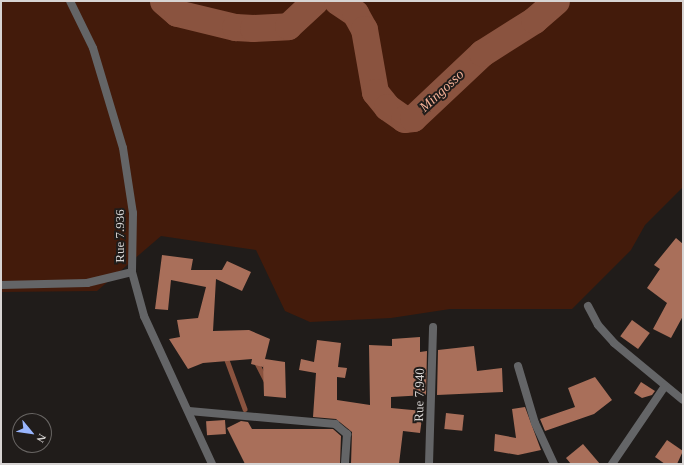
<!DOCTYPE html>
<style>
body{margin:0}
#map{position:relative;width:684px;height:465px;overflow:hidden;background:#201c1a;font-family:Georgia,serif}
div>[style]{position:absolute}
[style*='--x']{left:calc(var(--x)*1px);top:calc(var(--y)*1px);width:calc(var(--w)*1px);rotate:calc(var(--a)*1deg)}
.green>*{inset:0;background:#431b0b}
.stream>*{height:4.5px;margin:-2.25px;padding:0 2.25px;transform-origin:2.25px;border-radius:2.25px;background:#8a533f}
.river>*{height:27px;margin:-13.5px;padding:0 13.5px;transform-origin:13.5px;border-radius:13.5px;background:#8a533f}
.building>*{inset:0;background:#a96f5a;transform-origin:0 0}
.minor>*{height:8px;margin:-4px;padding:0 4px;transform-origin:4px;border-radius:4px;background:#646567}
.tertiary>*{height:8px;margin:-4px;padding:0 4px;transform-origin:4px;border-radius:4px;background:#646567}
span{translate:-50% -50%;white-space:nowrap;text-align:center;line-height:1.15;-webkit-text-stroke:4px #201c1a;paint-order:stroke}
.street-label{font-size:13px;color:#d7d4d3}
.water-label{font-size:14px;color:#f6b298;font-style:italic}
.frame{position:absolute;inset:0;border:2px solid #d7d4d3;pointer-events:none}
.north{position:absolute;left:12px;top:413px;width:40px;height:40px;box-sizing:border-box;background:#201c1a;border:1px solid #696664;border-radius:50%;rotate:119deg;font-size:11px;font-weight:700;line-height:16px;text-align:center;color:#d7d4d3}
.north::after{content:'';display:block;margin:auto;width:14px;height:18px;background:#98b5fd;clip-path:polygon(50% 0,100% 100%,50% 72%,0 100%)}
</style>
<div id="map">
<div class="green">
<div style="clip-path:polygon(1px 1px,683px 1px,683px 187px,645px 225px,631px 250px,572px 309px,450px 309px,391px 318px,310px 322px,285px 311px,256px 250px,161px 236px,97px 291px,1px 292px)"></div>
</div>
<div class="stream">
<div style="--x:227;--y:360;--w:52;--a:69.8"></div>
<div style="--x:257;--y:363;--w:20;--a:63"></div>
</div>
<div class="river">
<div style="--x:163;--y:1;--w:18;--a:41"></div>
<div style="--x:177;--y:13;--w:60;--a:13.6"></div>
<div style="--x:235;--y:27;--w:18;--a:3"></div>
<div style="--x:253;--y:28;--w:35;--a:-3"></div>
<div style="--x:288;--y:26;--w:37;--a:-43"></div>
<div style="--x:337;--y:1;--w:22;--a:34"></div>
<div style="--x:355;--y:13;--w:18;--a:61"></div>
<div style="--x:364;--y:29;--w:64;--a:80.1"></div>
<div style="--x:375;--y:92;--w:19;--a:51"></div>
<div style="--x:387;--y:107;--w:21;--a:35"></div>
<div style="--x:404;--y:119;--w:9;--a:-6"></div>
<div style="--x:413;--y:118;--w:95;--a:-43.3"></div>
<div style="--x:482;--y:53;--w:62;--a:-32.4"></div>
<div style="--x:534;--y:20;--w:29;--a:-41"></div>
</div>
<div class="building">
<div style="clip-path:polygon(676px 238px,683px 244px,683px 316px,671px 338px,653px 329px,667px 303px,647px 288px,660px 269px,654px 265px)"></div>
<div style="clip-path:polygon(162px 255px,193px 259px,191px 270px,222px 270px,227px 261px,251px 272px,242px 291px,216px 279px,213px 331px,249px 330px,270px 339px,265px 359px,285px 362px,286px 398px,264px 396px,263px 364px,263px 367px,251px 364px,252px 359px,203px 363px,188px 369px,169px 339px,180px 337px,177px 320px,198px 318px,206px 287px,171px 280px,168px 310px,155px 309px)"></div>
<div style="left:632px;top:320px;width:22px;height:20px;rotate:36deg"></div>
<div style="clip-path:polygon(420px 337px,420px 352px,427px 351px,426px 395px,391px 397px,391px 408px,423px 411px,420px 433px,403px 431px,399px 464px,351px 464px,352px 432px,336px 419px,313px 417px,316px 373px,299px 370px,301px 359px,314px 362px,317px 340px,341px 343px,338px 367px,347px 368px,345px 378px,337px 377px,337px 400px,370px 405px,369px 345px,392px 346px,392px 339px)"></div>
<div style="clip-path:polygon(474px 346px,477px 371px,502px 368px,503px 392px,437px 395px,438px 350px)"></div>
<div style="clip-path:polygon(595px 377px,612px 400px,594px 414px,545px 431px,540px 419px,575px 407px,568px 388px)"></div>
<div style="clip-path:polygon(641px 382px,655px 391px,652px 395px,642px 398px,634px 393px)"></div>
<div style="clip-path:polygon(525px 407px,541px 450px,518px 455px,494px 451px,495px 434px,516px 438px,512px 409px)"></div>
<div style="left:446px;top:413px;width:18px;height:16px;rotate:6deg"></div>
<div style="left:225px;top:420px;width:14px;height:19px;rotate:86deg"></div>
<div style="clip-path:polygon(241px 421px,248px 422px,252px 429px,333px 429px,341px 436px,340px 464px,245px 464px,227px 428px)"></div>
<div style="clip-path:polygon(667px 440px,683px 451px,677px 464px,665px 464px,655px 457px)"></div>
<div style="clip-path:polygon(583px 444px,600px 464px,571px 464px,566px 458px)"></div>
</div>
<div class="minor">
<div style="--x:1;--y:285;--w:86;--a:-1.3"></div>
<div style="--x:87;--y:283;--w:46;--a:-13.7"></div>
<div style="--x:588;--y:306;--w:21;--a:62"></div>
<div style="--x:598;--y:325;--w:24;--a:48"></div>
<div style="--x:614;--y:343;--w:89;--a:39.6"></div>
<div style="--x:518;--y:366;--w:59;--a:73.4"></div>
<div style="--x:535;--y:423;--w:45;--a:65.1"></div>
<div style="--x:189;--y:411;--w:147;--a:5.1"></div>
<div style="--x:335;--y:424;--w:16;--a:40"></div>
<div style="--x:347;--y:434;--w:30;--a:94"></div>
<div style="--x:429;--y:464;--w:137;--a:-88.3"></div>
<div style="--x:612;--y:464;--w:94;--a:-55.8"></div>
</div>
<div class="tertiary">
<div style="--x:70;--y:1;--w:52;--a:63.9"></div>
<div style="--x:93;--y:48;--w:104;--a:73.3"></div>
<div style="--x:123;--y:148;--w:66;--a:81.3"></div>
<div style="--x:133;--y:213;--w:59;--a:91"></div>
<div style="--x:132;--y:272;--w:46;--a:74.7"></div>
<div style="--x:144;--y:316;--w:163;--a:65.3"></div>
</div>
<div class="street-label">
<span style="left:120px;top:236px;rotate:-90deg">Rue 7.936</span>
<span style="left:420px;top:395px;rotate:-89deg">Rue 7.940</span>
</div>
<div class="water-label">
<span style="left:442px;top:91px;rotate:-43deg">Mingosso</span>
</div>
<div class="frame"></div>
<div class="north">N</div>
</div>
